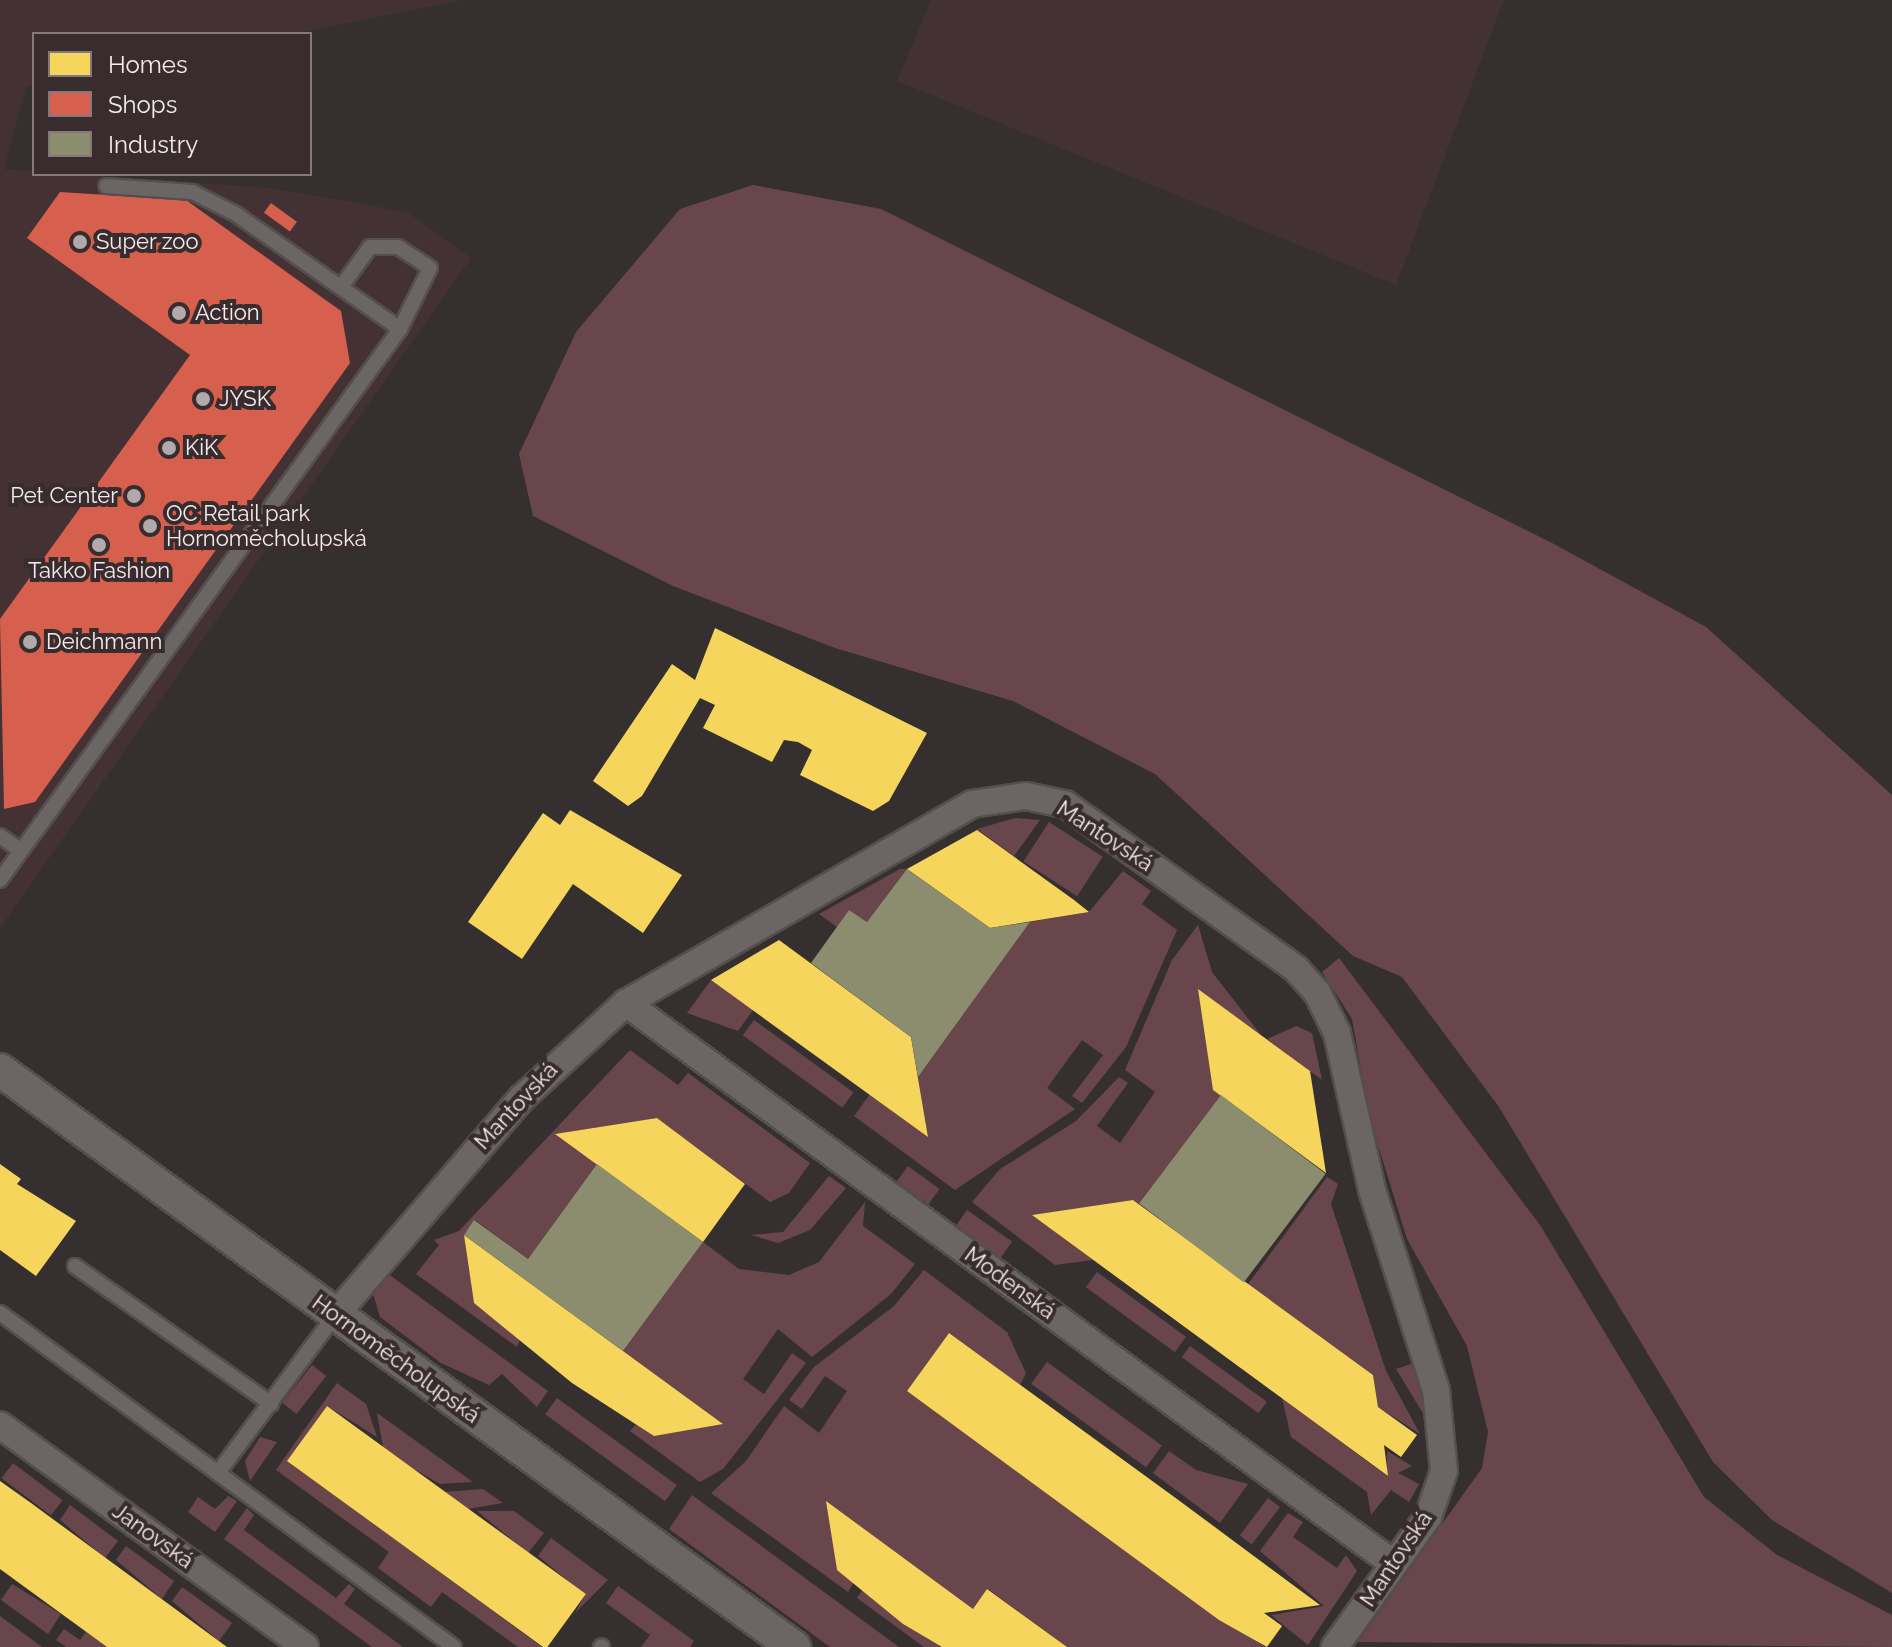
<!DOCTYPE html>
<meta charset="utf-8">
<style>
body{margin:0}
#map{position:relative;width:1892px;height:1647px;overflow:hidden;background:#362f30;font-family:Raleway,sans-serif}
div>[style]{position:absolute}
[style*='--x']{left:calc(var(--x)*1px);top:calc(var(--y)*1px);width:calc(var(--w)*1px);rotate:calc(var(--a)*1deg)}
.built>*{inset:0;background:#433133}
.green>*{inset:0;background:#69464c;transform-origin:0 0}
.homes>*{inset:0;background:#f6d55c;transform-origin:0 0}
.shops>*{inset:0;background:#d6604d;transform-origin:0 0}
.industry>*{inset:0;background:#8c8c6e;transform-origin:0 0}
.roads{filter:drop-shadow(2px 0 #554e4f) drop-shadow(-2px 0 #554e4f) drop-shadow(0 2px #554e4f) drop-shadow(0 -2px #554e4f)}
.service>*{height:14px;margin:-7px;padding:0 7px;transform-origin:7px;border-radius:7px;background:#6c6566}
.minor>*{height:26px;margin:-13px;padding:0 13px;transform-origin:13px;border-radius:13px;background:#6c6566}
.tertiary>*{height:32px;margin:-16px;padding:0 16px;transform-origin:16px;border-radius:16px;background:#6c6566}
.dots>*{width:22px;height:22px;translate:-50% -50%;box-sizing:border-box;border:4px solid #392c2e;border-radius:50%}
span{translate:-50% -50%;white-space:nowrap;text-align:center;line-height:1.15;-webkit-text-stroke:8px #392c2e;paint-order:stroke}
.poi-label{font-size:22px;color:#f4ebec}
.left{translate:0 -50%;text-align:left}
.right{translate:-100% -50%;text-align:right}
.street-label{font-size:22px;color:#f4ebec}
.legend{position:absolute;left:32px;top:32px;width:280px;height:144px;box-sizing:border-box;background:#392c2e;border:2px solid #84787a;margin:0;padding:10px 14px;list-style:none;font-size:24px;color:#f4ebec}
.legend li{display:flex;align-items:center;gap:16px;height:40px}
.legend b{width:40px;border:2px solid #84787a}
</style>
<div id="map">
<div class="built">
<div style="clip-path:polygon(0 0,463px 0,291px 34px,34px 34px,34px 85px,26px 87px,4px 169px,271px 188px,407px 212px,471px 258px,0 928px)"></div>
<div style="clip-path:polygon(931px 0,1504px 0,1396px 285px,897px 81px)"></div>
</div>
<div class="green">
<div style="clip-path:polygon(753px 185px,881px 209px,1554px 544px,1706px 627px,1892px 795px,1892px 1593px,1772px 1520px,1713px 1462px,1499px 1107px,1402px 977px,1353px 956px,1155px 774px,1013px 701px,835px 648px,673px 586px,533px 516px,519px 454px,576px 332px,680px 209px)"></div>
<div style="clip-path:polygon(1015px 818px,1040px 820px,1014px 856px,977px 829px)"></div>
<div style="left:1049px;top:822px;width:64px;height:47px;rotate:33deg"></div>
<div style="clip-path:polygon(900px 869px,907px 869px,867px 922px,849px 910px,837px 927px,819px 914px)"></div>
<div style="clip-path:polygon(1123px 871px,1151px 891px,1142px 904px,1177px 930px,1126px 1047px,1082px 1103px,1072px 1096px,1103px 1055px,1082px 1040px,1047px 1088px,1075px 1109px,955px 1190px,854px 1116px,870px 1094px,928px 1136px,918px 1077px,1030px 922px,1089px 912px)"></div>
<div style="clip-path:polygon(1198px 925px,1212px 972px,1261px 1035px,1198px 990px,1221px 1095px,1141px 1205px,1133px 1200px,1033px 1215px,1093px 1260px,1055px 1265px,972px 1202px,1000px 1169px,1076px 1121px,1119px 1077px,1128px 1083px,1097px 1126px,1120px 1143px,1155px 1092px,1125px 1070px,1172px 960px)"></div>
<div style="clip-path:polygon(1339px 958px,1540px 1225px,1704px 1497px,1777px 1555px,1892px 1615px,1892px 1647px,1358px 1642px,1482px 1468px,1488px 1432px,1467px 1346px,1407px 1239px,1369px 1116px,1352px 1019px,1322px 972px)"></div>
<div style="clip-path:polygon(711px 980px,753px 1010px,738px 1031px,687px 1013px)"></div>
<div style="left:754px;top:1020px;width:123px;height:19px;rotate:36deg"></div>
<div style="clip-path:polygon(1296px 1026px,1312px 1033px,1322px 1080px,1267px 1039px)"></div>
<div style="clip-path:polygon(630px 1050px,678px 1085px,688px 1073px,810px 1163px,789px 1193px,770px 1202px,657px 1118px,556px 1134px,597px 1164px,528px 1259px,475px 1220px,464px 1235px,474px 1303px,521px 1337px,517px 1347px,416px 1274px,439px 1245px,434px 1240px,459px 1231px)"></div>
<div style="left:908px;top:1166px;width:39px;height:19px;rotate:36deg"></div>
<div style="clip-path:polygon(829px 1176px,846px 1188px,810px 1230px,778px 1243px,751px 1235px,783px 1232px)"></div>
<div style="clip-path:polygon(1327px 1177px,1338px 1184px,1331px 1204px,1386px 1371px,1420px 1434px,1378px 1407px,1373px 1375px,1248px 1284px)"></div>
<div style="clip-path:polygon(865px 1202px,863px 1226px,915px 1264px,891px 1294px,812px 1357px,778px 1329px,743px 1379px,764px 1394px,792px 1353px,806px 1363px,723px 1469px,700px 1482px,630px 1431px,637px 1423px,722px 1423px,623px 1351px,703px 1242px,739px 1269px,789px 1275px,819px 1262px)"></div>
<div style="left:967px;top:1210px;width:55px;height:20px;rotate:35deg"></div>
<div style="clip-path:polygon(924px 1270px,1007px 1332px,1026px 1373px,1020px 1385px,949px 1333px,907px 1391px,1265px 1647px,1067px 1647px,988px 1589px,973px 1609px,827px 1502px,837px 1570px,854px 1582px,848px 1592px,711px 1493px,746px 1461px,784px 1406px,819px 1433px,847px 1391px,825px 1376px,802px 1409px,789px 1400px,814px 1367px,894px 1306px)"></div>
<div style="left:1097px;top:1272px;width:110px;height:19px;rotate:36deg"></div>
<div style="clip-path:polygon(387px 1273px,548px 1391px,537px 1407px,502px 1374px,489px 1385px,441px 1363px,380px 1317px,373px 1294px)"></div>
<div style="left:1190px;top:1346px;width:95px;height:14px;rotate:36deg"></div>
<div style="left:1047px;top:1362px;width:142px;height:27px;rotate:36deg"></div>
<div style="clip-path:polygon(1414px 1363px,1427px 1420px,1396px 1369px)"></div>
<div style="left:312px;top:1365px;width:18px;height:48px;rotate:38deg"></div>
<div style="clip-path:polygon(337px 1383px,366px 1404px,377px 1437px,327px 1406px,288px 1461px,542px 1647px,518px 1647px,442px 1592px,431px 1607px,378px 1568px,389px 1552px,276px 1470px)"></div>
<div style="left:557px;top:1398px;width:148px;height:20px;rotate:36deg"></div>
<div style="clip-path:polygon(1282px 1398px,1387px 1476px,1387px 1451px,1412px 1466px,1398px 1473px,1419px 1484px,1409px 1502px,1391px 1490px,1371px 1515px,1367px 1492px,1291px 1437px)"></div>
<div style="clip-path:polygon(377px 1413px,473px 1482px,440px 1484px,407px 1465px,383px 1447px)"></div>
<div style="clip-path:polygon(260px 1437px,277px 1442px,250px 1481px,245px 1461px)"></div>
<div style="clip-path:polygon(1169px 1451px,1196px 1470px,1248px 1484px,1220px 1523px,1153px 1473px)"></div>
<div style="left:13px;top:1463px;width:62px;height:19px;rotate:37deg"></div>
<div style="clip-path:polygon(483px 1489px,503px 1503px,468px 1509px,444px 1492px)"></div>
<div style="clip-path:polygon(692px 1495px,899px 1647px,830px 1647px,669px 1529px)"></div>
<div style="clip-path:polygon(228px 1496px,237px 1501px,215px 1532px,188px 1512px,198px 1497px,215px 1509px)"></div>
<div style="left:1268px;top:1498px;width:15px;height:47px;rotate:37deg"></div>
<div style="clip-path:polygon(70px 1505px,118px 1541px,105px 1558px,60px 1520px)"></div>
<div style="clip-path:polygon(247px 1508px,254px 1515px,244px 1530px,336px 1598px,349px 1584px,355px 1589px,344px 1604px,403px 1647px,372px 1647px,224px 1539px)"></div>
<div style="clip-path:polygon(477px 1511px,514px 1511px,544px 1533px,528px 1553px)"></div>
<div style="clip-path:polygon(1288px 1513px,1303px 1522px,1293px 1537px,1337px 1568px,1346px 1555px,1357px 1571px,1308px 1645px,1271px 1615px,1324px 1606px,1260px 1551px)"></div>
<div style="clip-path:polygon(551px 1538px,608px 1580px,575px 1613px,585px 1595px,538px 1556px)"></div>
<div style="clip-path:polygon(126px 1546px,174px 1581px,162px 1599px,116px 1560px)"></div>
<div style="clip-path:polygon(12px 1584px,61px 1614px,48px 1634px,1px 1600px)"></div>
<div style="clip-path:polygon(618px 1586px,694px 1641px,690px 1647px,641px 1647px,650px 1635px,606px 1603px)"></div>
<div style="clip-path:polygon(182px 1587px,232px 1623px,219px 1641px,172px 1601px)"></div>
<div style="clip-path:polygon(863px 1589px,903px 1624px,942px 1647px,924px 1647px,857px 1598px)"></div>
<div style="clip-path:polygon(0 1616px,42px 1647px,0 1647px)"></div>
<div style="clip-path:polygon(64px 1629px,80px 1640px,86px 1632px,107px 1647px,66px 1647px,56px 1640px)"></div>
</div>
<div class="homes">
<div style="clip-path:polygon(715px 628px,927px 733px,889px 801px,873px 811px,800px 775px,812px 750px,798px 742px,784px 740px,772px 762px,703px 728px,715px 705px,700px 698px,642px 796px,628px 806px,593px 781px,672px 664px,695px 680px)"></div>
<div style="clip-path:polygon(570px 810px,682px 875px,643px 933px,573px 884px,522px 959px,468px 922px,543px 813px,560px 825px)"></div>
<div style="clip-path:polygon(977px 830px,1074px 900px,1089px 912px,990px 928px,907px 869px)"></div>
<div style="clip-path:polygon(779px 940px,911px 1037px,928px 1137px,711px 980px)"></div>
<div style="clip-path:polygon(1198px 989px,1310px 1071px,1326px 1173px,1213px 1090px)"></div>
<div style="clip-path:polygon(657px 1118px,745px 1184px,703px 1242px,555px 1134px)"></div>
<div style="clip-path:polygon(0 1164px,21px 1179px,17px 1184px,76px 1221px,36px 1276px,0 1250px)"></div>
<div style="clip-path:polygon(1133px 1200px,1373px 1375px,1378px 1407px,1417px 1435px,1401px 1457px,1384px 1445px,1388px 1476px,1032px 1215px)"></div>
<div style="clip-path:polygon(464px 1235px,623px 1351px,723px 1424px,654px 1436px,572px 1383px,474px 1303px)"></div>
<div style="clip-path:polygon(949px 1333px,1177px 1499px,1320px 1605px,1264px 1613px,1282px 1626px,1267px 1647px,1219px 1620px,907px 1391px)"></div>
<div style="left:327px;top:1406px;width:320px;height:68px;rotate:36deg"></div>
<div style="clip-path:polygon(0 1481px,31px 1503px,227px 1647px,107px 1647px,0 1569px)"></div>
<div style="clip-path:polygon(826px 1501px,973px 1609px,987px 1589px,1067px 1647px,942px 1647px,903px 1624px,837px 1570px)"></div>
</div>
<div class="shops">
<div style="clip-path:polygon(60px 192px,186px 200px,341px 311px,350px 363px,35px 802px,4px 809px,0 619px,190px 355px,27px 238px)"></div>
<div style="left:271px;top:203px;width:32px;height:12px;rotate:36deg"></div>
</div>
<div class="industry">
<div style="clip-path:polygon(907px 869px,990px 928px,1030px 922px,918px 1077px,911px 1037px,811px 963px,849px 910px,867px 922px)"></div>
<div style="left:1221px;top:1095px;width:131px;height:136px;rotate:37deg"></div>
<div style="clip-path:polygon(597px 1164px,703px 1242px,623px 1351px,464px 1235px,474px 1220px,528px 1259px)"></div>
</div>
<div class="roads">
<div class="service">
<div style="--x:341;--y:287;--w:49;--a:-54.1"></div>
<div style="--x:370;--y:247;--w:28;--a:0"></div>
<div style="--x:398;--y:247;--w:38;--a:33"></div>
<div style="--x:430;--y:268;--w:68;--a:116.2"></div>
<div style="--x:0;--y:836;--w:24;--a:35"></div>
<div style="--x:0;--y:880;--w:681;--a:-54.02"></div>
<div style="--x:400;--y:329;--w:200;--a:-145"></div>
<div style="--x:236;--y:214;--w:49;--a:-153.4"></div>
<div style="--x:192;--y:192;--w:86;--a:-176"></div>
<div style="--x:75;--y:1266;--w:240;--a:35.1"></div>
<div style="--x:0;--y:1313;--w:270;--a:36.3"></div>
<div style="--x:336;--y:1314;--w:198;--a:126.6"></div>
<div style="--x:218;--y:1473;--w:293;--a:36.4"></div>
<div style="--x:601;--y:1647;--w:1;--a:-45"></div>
</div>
<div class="minor">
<div style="--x:626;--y:1003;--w:951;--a:36.15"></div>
<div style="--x:336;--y:1314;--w:285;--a:-49.3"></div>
<div style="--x:522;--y:1098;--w:141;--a:-42.4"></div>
<div style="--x:626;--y:1003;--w:399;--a:-29.9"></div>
<div style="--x:972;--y:804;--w:55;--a:-8.4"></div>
<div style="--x:1026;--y:796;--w:40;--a:12"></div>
<div style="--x:1065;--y:804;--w:284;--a:35.5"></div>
<div style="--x:1296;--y:969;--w:31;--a:48"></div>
<div style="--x:1317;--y:992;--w:46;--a:64"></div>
<div style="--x:1337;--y:1033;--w:161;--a:77.4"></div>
<div style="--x:1372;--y:1190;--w:210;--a:72.3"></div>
<div style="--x:1436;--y:1390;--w:81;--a:84.4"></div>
<div style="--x:1444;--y:1471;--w:49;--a:109.2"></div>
<div style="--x:1428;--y:1517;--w:160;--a:125.6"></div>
<div style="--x:0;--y:1425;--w:377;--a:36"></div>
</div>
<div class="tertiary">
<div style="--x:0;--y:1070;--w:982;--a:36.01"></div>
</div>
</div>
<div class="dots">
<div style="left:80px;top:242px;background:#b2a9aa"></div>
<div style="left:179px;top:313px;background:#b2a9aa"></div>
<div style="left:203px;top:399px;background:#b2a9aa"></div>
<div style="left:169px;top:448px;background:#b2a9aa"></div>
<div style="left:134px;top:496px;background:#b2a9aa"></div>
<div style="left:150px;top:526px;background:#b2a9aa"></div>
<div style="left:99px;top:545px;background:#b2a9aa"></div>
<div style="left:30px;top:642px;background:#b2a9aa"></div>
</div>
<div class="poi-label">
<span class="left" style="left:96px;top:242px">Super zoo</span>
<span class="left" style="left:195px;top:313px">Action</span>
<span class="left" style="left:219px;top:399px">JYSK</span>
<span class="left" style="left:185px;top:448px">KiK</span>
<span class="right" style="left:118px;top:496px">Pet Center</span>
<span class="left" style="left:166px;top:526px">OC Retail park<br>Hornoměcholupská</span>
<span style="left:99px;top:571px">Takko Fashion</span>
<span class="left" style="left:46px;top:642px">Deichmann</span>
</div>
<div class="street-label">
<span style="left:1105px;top:836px;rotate:33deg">Mantovská</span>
<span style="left:516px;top:1106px;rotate:-47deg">Mantovská</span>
<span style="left:1010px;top:1283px;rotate:36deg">Modenská</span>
<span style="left:396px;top:1359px;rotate:36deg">Hornoměcholupská</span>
<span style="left:153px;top:1536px;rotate:36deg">Janovská</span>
<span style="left:1396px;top:1559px;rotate:-56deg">Mantovská</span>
</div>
<ul class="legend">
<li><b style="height:22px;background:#f6d55c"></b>Homes</li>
<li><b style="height:22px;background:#d6604d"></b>Shops</li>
<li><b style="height:22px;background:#8c8c6e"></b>Industry</li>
</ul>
</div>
